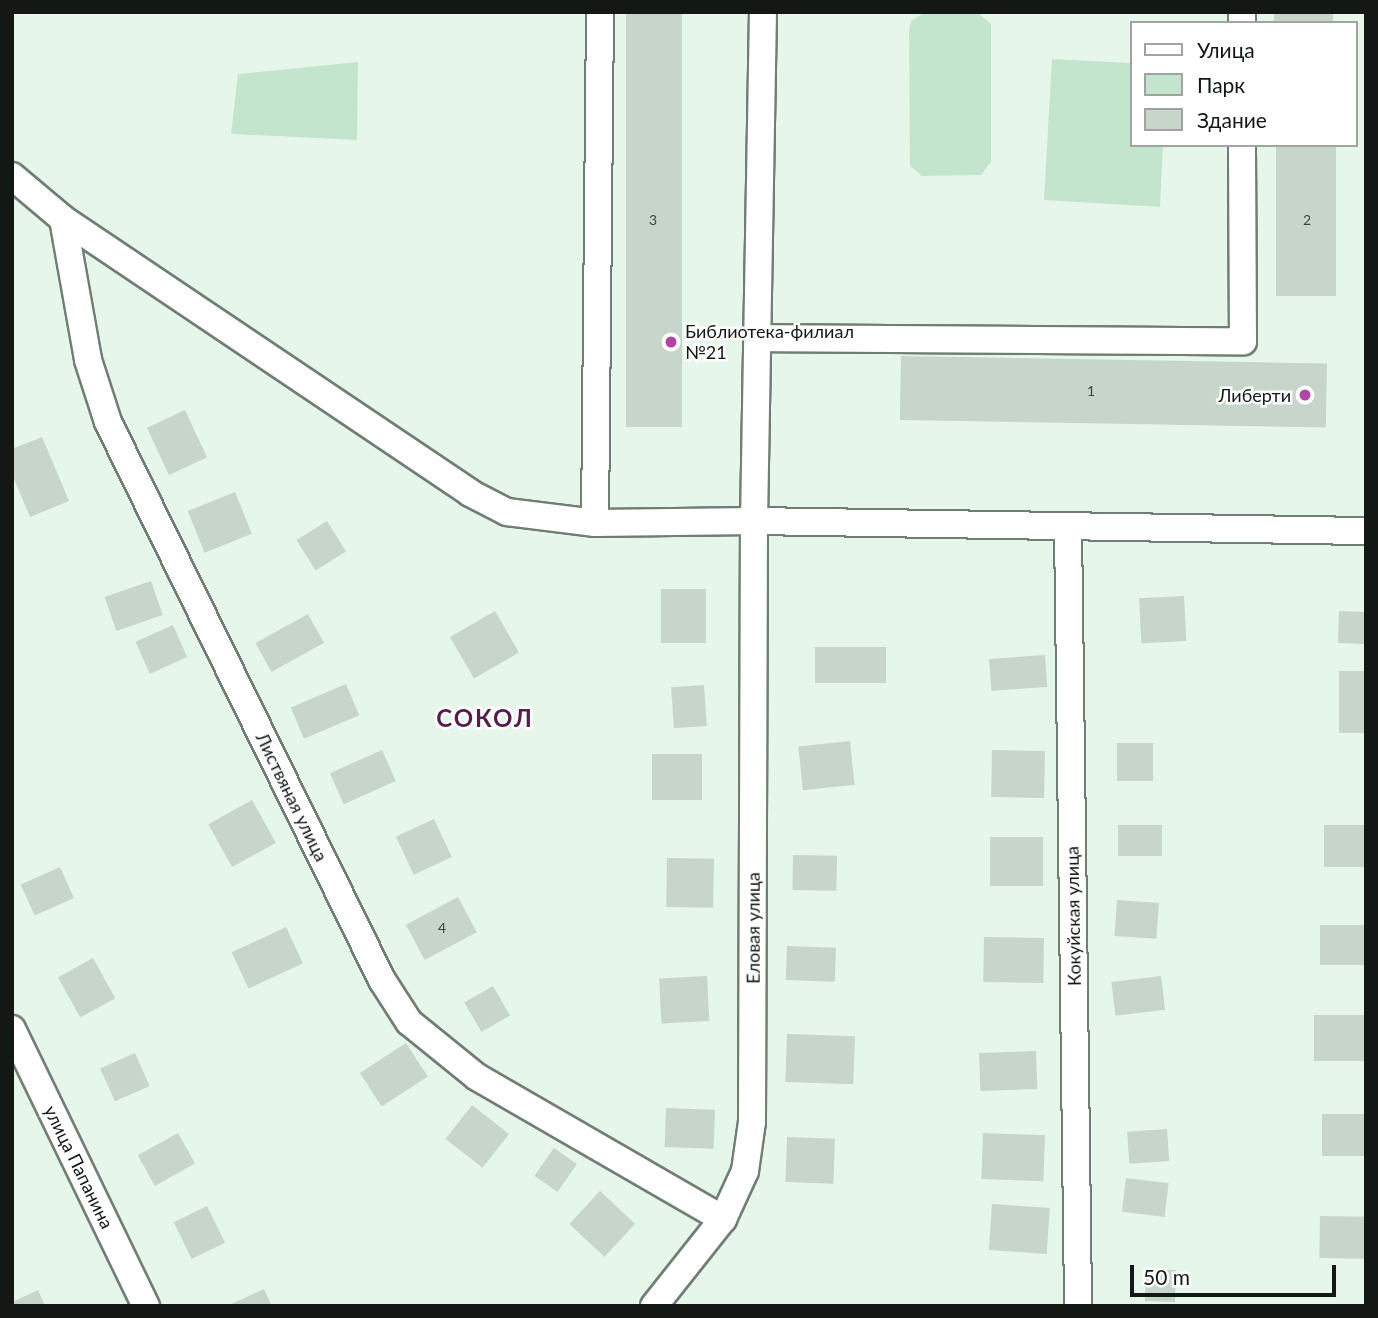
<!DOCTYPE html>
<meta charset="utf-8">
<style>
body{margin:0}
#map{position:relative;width:1378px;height:1318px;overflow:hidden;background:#e7f6eb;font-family:Lato,sans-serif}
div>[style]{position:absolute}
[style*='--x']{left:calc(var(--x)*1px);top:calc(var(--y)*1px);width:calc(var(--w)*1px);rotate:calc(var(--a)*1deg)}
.green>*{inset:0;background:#c4e5cd}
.building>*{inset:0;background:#c7d5ca;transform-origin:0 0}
.roads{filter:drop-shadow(2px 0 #717e75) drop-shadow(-2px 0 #717e75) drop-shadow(0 2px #717e75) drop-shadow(0 -2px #717e75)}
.minor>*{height:26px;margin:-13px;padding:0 13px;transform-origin:13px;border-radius:13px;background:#fff}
.dots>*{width:19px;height:19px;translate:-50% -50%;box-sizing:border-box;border:4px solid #fff;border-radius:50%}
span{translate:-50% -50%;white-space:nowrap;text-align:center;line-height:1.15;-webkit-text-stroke:5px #fff;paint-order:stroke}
.number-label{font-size:14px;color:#404742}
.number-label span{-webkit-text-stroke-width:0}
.poi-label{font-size:18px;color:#131814}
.left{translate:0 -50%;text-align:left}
.right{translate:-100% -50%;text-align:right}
.street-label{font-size:18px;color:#131814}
.district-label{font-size:24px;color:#531e4c;font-weight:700;letter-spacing:2px}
.frame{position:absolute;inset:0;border:14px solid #131814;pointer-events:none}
.legend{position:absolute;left:1130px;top:21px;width:228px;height:126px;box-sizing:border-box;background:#fff;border:2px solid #a1a3a1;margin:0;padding:9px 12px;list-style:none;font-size:21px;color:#131814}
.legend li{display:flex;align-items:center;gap:14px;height:35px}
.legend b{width:35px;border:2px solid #a1a3a1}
.scale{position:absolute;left:1130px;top:1265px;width:206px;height:32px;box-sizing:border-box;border:4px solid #131814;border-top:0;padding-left:9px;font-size:21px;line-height:24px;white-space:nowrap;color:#131814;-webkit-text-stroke:5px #fff;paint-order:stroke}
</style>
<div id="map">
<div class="green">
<div style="clip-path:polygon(925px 12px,977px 12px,991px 24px,991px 162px,981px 175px,922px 176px,910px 166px,909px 31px,911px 21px)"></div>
<div style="clip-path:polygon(1052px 59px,1131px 63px,1131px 145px,1163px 145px,1160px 207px,1044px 200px)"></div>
<div style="clip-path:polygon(358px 62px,357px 140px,231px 134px,238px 74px)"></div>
</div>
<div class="building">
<div style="left:626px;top:12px;width:56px;height:415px"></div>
<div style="left:1274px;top:12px;width:59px;height:11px"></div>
<div style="left:1276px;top:145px;width:60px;height:151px"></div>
<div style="left:901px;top:356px;width:426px;height:64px;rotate:1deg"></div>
<div style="left:185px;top:410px;width:52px;height:42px;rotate:65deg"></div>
<div style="clip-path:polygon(42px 437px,69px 501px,30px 517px,12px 474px,12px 449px)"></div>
<div style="left:235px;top:492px;width:45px;height:51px;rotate:68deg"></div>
<div style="left:327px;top:521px;width:36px;height:36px;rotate:58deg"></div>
<div style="left:151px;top:581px;width:36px;height:49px;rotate:71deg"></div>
<div style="left:661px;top:589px;width:45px;height:54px"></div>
<div style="left:1184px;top:596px;width:45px;height:45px;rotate:87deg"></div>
<div style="left:495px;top:611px;width:48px;height:52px;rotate:60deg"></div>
<div style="left:1339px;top:611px;width:27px;height:32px;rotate:2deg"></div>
<div style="left:308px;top:614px;width:33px;height:60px;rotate:61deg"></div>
<div style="left:173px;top:625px;width:35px;height:41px;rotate:66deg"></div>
<div style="left:886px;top:647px;width:36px;height:71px;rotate:90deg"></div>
<div style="left:1045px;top:655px;width:32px;height:56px;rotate:86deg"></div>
<div style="left:1366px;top:671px;width:62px;height:27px;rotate:90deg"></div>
<div style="left:346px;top:684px;width:34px;height:60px;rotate:67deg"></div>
<div style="left:704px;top:685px;width:41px;height:33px;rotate:86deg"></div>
<div style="left:850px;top:741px;width:44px;height:52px;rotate:84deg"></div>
<div style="left:1117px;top:743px;width:36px;height:38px"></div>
<div style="left:382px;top:750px;width:34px;height:57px;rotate:66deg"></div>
<div style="left:992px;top:750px;width:53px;height:47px;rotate:1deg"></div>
<div style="left:652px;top:754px;width:50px;height:46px"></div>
<div style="left:252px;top:800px;width:49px;height:50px;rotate:61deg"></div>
<div style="left:434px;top:819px;width:42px;height:42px;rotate:65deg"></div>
<div style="left:1162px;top:825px;width:31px;height:44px;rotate:90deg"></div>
<div style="left:1324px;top:825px;width:42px;height:42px"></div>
<div style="left:990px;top:837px;width:53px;height:49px"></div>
<div style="left:793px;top:855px;width:44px;height:35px;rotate:1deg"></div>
<div style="left:667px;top:858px;width:47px;height:49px;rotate:1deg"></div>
<div style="left:60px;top:867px;width:34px;height:43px;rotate:66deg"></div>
<div style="left:458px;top:897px;width:40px;height:59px;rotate:62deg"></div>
<div style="left:1117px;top:900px;width:42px;height:36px;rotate:4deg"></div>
<div style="left:1320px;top:925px;width:46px;height:40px"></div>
<div style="left:286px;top:927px;width:40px;height:60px;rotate:65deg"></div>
<div style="left:984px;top:937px;width:60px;height:45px;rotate:1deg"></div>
<div style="left:787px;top:946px;width:49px;height:34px;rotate:2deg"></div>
<div style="left:93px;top:958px;width:46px;height:40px;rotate:61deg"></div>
<div style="left:707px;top:976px;width:45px;height:48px;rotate:87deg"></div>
<div style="left:1161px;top:976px;width:34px;height:50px;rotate:83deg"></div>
<div style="left:493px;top:986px;width:34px;height:33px;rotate:60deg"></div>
<div style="left:1366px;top:1015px;width:46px;height:52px;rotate:90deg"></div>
<div style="left:787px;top:1034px;width:68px;height:48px;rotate:2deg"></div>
<div style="left:406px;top:1043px;width:40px;height:55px;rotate:57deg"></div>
<div style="left:1036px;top:1051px;width:38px;height:57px;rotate:88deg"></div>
<div style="left:135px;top:1053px;width:36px;height:38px;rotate:66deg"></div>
<div style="left:472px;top:1105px;width:47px;height:43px;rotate:38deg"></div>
<div style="left:666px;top:1108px;width:49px;height:39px;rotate:2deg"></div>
<div style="left:1322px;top:1114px;width:44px;height:42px"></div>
<div style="left:1167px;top:1129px;width:32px;height:40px;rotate:86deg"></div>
<div style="left:178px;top:1133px;width:35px;height:46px;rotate:61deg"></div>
<div style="left:983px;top:1133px;width:62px;height:46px;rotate:2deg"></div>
<div style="left:787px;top:1137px;width:48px;height:45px;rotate:2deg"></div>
<div style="left:554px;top:1148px;width:28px;height:34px;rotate:35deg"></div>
<div style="left:1126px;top:1178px;width:43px;height:34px;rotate:7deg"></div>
<div style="left:600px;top:1191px;width:48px;height:45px;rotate:43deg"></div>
<div style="left:992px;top:1204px;width:58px;height:46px;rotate:4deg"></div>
<div style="left:207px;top:1206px;width:41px;height:37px;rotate:64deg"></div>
<div style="left:1320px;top:1216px;width:46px;height:42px;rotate:1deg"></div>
<div style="left:1146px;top:1269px;width:30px;height:32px;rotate:2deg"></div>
<div style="clip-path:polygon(264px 1289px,272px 1306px,227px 1306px)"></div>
<div style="clip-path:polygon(38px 1290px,45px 1306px,12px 1306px,12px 1302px)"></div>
</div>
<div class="roads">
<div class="minor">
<div style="--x:1242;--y:12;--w:11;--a:90"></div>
<div style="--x:12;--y:176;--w:67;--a:40.1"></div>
<div style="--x:63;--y:219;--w:491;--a:33.9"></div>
<div style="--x:470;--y:493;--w:42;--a:27.2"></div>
<div style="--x:507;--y:512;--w:89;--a:7.1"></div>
<div style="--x:595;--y:523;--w:159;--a:-0.7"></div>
<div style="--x:754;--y:521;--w:612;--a:0.94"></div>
<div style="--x:63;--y:219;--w:143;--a:79.9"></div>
<div style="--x:88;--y:360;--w:65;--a:72.1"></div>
<div style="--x:108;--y:422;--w:622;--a:63.85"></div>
<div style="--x:382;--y:980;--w:50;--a:57.3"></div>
<div style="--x:409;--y:1022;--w:87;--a:39"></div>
<div style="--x:477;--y:1077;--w:284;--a:30"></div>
<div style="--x:757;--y:338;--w:486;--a:0.4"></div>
<div style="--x:1243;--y:341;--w:196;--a:-90.3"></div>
<div style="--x:595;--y:523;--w:511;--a:-89.44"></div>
<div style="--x:1068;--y:527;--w:779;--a:89.26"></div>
<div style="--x:12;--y:1029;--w:308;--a:64.2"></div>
<div style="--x:654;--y:1306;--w:111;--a:-51.6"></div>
<div style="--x:723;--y:1219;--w:53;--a:-65.4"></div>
<div style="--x:745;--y:1171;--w:49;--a:-81.9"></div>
<div style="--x:752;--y:1122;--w:601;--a:-89.81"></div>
<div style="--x:754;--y:521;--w:509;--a:-88.99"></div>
</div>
</div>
<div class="dots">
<div style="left:671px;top:342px;background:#b245a4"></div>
<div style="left:1305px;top:395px;background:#b245a4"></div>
</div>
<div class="number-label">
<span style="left:653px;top:220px">3</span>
<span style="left:1307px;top:220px">2</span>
<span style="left:1091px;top:391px">1</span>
<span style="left:442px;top:928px">4</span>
</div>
<div class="poi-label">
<span class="left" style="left:685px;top:342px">Библиотека-филиал<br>№21</span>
<span class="right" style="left:1291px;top:395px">Либерти</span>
</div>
<div class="street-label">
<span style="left:292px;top:797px;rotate:64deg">Листвяная улица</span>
<span style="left:1073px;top:916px;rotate:-91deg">Кокуйская улица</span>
<span style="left:753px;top:928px;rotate:-90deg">Еловая улица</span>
<span style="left:79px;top:1167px;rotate:64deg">улица Папанина</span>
</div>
<div class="district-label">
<span style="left:485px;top:718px">СОКОЛ</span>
</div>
<div class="frame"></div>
<ul class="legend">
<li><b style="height:9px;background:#fff"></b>Улица</li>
<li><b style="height:19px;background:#c4e5cd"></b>Парк</li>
<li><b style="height:19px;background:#c7d5ca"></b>Здание</li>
</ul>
<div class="scale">50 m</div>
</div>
